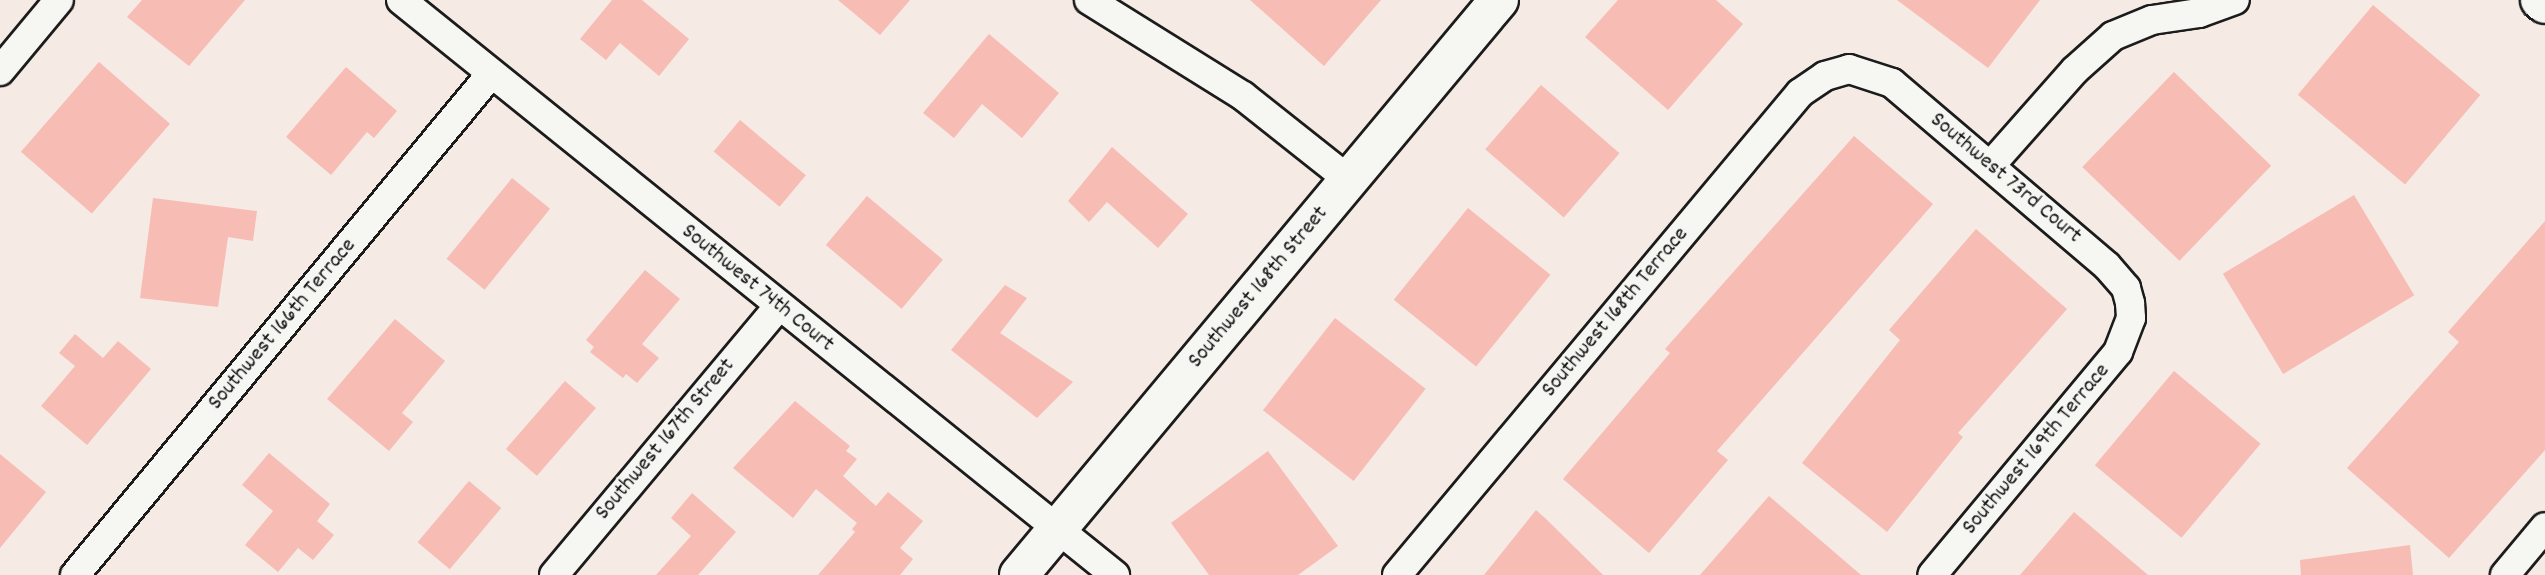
<!DOCTYPE html>
<style>
body{margin:0}
#map{position:relative;width:2545px;height:575px;overflow:hidden;background:#f6eae5;font-family:Dekko,sans-serif}
div>[style]{position:absolute}
[style*='--x']{left:calc(var(--x)*1px);top:calc(var(--y)*1px);width:calc(var(--w)*1px);rotate:calc(var(--a)*1deg)}
.building>*{inset:0;background:#f7bcb3;transform-origin:0 0}
.roads{filter:drop-shadow(2px 0 #1c1c1c) drop-shadow(-2px 0 #1c1c1c) drop-shadow(0 2px #1c1c1c) drop-shadow(0 -2px #1c1c1c)}
.street>*{height:28px;margin:-14px;padding:0 14px;transform-origin:14px;border-radius:14px;background:#f6f6f2}
.secondary>*{height:38px;margin:-19px;padding:0 19px;transform-origin:19px;border-radius:19px;background:#f6f6f2}
span{translate:-50% -50%;white-space:nowrap;text-align:center;line-height:1.15;-webkit-text-stroke:5px #f6f6f2;paint-order:stroke}
.street-label{font-size:23px;color:#1c1c1c}
</style>
<div id="map">
<div class="building">
<div style="clip-path:polygon(142px 0,245px 0,189px 66px,127px 17px)"></div>
<div style="clip-path:polygon(612px 0,642px 0,689px 39px,659px 76px,620px 43px,606px 60px,580px 39px)"></div>
<div style="clip-path:polygon(838px 0,910px 0,880px 35px)"></div>
<div style="clip-path:polygon(1250px 0,1381px 0,1324px 66px)"></div>
<div style="clip-path:polygon(1618px 0,1716px 0,1743px 24px,1668px 110px,1585px 37px)"></div>
<div style="clip-path:polygon(1897px 0,2040px 0,1988px 68px)"></div>
<div style="left:2373px;top:5px;width:140px;height:117px;rotate:40deg"></div>
<div style="clip-path:polygon(989px 34px,1059px 93px,1022px 138px,982px 104px,954px 138px,923px 113px)"></div>
<div style="left:99px;top:62px;width:94px;height:119px;rotate:41deg"></div>
<div style="clip-path:polygon(346px 67px,397px 111px,374px 138px,367px 132px,331px 175px,286px 137px)"></div>
<div style="left:2174px;top:72px;width:135px;height:132px;rotate:44deg"></div>
<div style="left:1541px;top:85px;width:104px;height:85px;rotate:41deg"></div>
<div style="left:740px;top:120px;width:86px;height:41px;rotate:40deg"></div>
<div style="clip-path:polygon(1854px 136px,1933px 204px,1717px 451px,1728px 460px,1649px 553px,1563px 479px,1670px 353px,1665px 349px)"></div>
<div style="clip-path:polygon(1112px 147px,1188px 214px,1158px 248px,1107px 202px,1089px 222px,1068px 201px)"></div>
<div style="left:512px;top:178px;width:49px;height:104px;rotate:39deg"></div>
<div style="left:2354px;top:195px;width:117px;height:153px;rotate:59deg"></div>
<div style="left:867px;top:196px;width:99px;height:64px;rotate:40deg"></div>
<div style="clip-path:polygon(153px 198px,257px 211px,253px 241px,228px 237px,218px 307px,140px 298px)"></div>
<div style="left:1468px;top:208px;width:106px;height:118px;rotate:39deg"></div>
<div style="clip-path:polygon(2545px 221px,2545px 450px,2449px 558px,2347px 468px,2459px 342px,2448px 332px)"></div>
<div style="clip-path:polygon(1976px 229px,2067px 309px,1958px 433px,1963px 437px,1887px 532px,1802px 463px,1900px 340px,1889px 330px)"></div>
<div style="clip-path:polygon(645px 270px,680px 299px,642px 344px,659px 358px,637px 383px,626px 374px,623px 378px,590px 352px,594px 347px,586px 340px)"></div>
<div style="clip-path:polygon(1005px 285px,1027px 298px,1000px 333px,1073px 382px,1037px 418px,951px 350px)"></div>
<div style="left:1335px;top:318px;width:115px;height:117px;rotate:38deg"></div>
<div style="clip-path:polygon(395px 319px,445px 361px,402px 413px,413px 422px,389px 451px,327px 399px)"></div>
<div style="clip-path:polygon(75px 334px,103px 358px,118px 341px,151px 369px,87px 445px,41px 406px,75px 366px,59px 353px)"></div>
<div style="left:2174px;top:371px;width:113px;height:123px;rotate:40deg"></div>
<div style="left:565px;top:381px;width:41px;height:90px;rotate:41deg"></div>
<div style="clip-path:polygon(795px 401px,850px 446px,846px 451px,857px 459px,843px 476px,876px 506px,888px 492px,923px 521px,900px 548px,913px 559px,900px 575px,818px 575px,855px 532px,852px 529px,857px 523px,816px 489px,793px 518px,733px 468px)"></div>
<div style="clip-path:polygon(1268px 451px,1338px 546px,1298px 575px,1209px 575px,1171px 523px)"></div>
<div style="clip-path:polygon(269px 453px,330px 504px,317px 521px,334px 535px,313px 560px,298px 548px,278px 572px,245px 545px,273px 511px,242px 485px)"></div>
<div style="clip-path:polygon(0 454px,46px 492px,0 548px)"></div>
<div style="left:469px;top:481px;width:42px;height:80px;rotate:40deg"></div>
<div style="clip-path:polygon(692px 493px,736px 532px,698px 575px,656px 575px,691px 536px,671px 518px)"></div>
<div style="clip-path:polygon(1769px 496px,1861px 575px,1700px 575px)"></div>
<div style="clip-path:polygon(1536px 510px,1545px 518px,1603px 575px,1484px 575px)"></div>
<div style="clip-path:polygon(2074px 512px,2148px 575px,2020px 575px)"></div>
<div style="clip-path:polygon(2410px 545px,2413px 575px,2301px 575px,2300px 560px)"></div>
</div>
<div class="roads">
<div class="street">
<div style="--x:401;--y:0;--w:917;--a:38.85"></div>
<div style="--x:1089;--y:0;--w:181;--a:31.9"></div>
<div style="--x:1243;--y:96;--w:135;--a:38.4"></div>
<div style="--x:0;--y:71;--w:92;--a:-50.3"></div>
<div style="--x:1990;--y:166;--w:128;--a:-48.5"></div>
<div style="--x:2075;--y:70;--w:51;--a:-41.8"></div>
<div style="--x:2113;--y:36;--w:42;--a:-22.3"></div>
<div style="--x:2152;--y:20;--w:48;--a:-8.5"></div>
<div style="--x:2199;--y:13;--w:38;--a:-20"></div>
<div style="--x:75;--y:575;--w:651;--a:-50.3"></div>
<div style="--x:554;--y:575;--w:351;--a:-50.1"></div>
<div style="--x:1397;--y:575;--w:628;--a:-50.1"></div>
<div style="--x:1800;--y:93;--w:30;--a:-34"></div>
<div style="--x:1825;--y:76;--w:25;--a:-16"></div>
<div style="--x:1849;--y:69;--w:45;--a:18"></div>
<div style="--x:1892;--y:83;--w:282;--a:40.4"></div>
<div style="--x:2107;--y:266;--w:29;--a:49"></div>
<div style="--x:2126;--y:288;--w:16;--a:75"></div>
<div style="--x:2130;--y:303;--w:15;--a:86"></div>
<div style="--x:2131;--y:318;--w:36;--a:111"></div>
<div style="--x:2118;--y:352;--w:290;--a:129.8"></div>
<div style="--x:2505;--y:575;--w:62;--a:-50.2"></div>
</div>
<div class="secondary">
<div style="--x:2540;--y:0;--w:6;--a:39"></div>
<div style="--x:1019;--y:575;--w:749;--a:-50.15"></div>
</div>
</div>
<div class="street-label">
<span style="left:2005px;top:179px;rotate:40deg">Southwest 73rd Court</span>
<span style="left:1259px;top:288px;rotate:-50deg">Southwest 168th Street</span>
<span style="left:757px;top:289px;rotate:39deg">Southwest 74th Court</span>
<span style="left:1616px;top:313px;rotate:-50deg">Southwest 168th Terrace</span>
<span style="left:283px;top:325px;rotate:-50deg">Southwest 166th Terrace</span>
<span style="left:666px;top:440px;rotate:-50deg">Southwest 167th Street</span>
<span style="left:2037px;top:450px;rotate:-50deg">Southwest 169th Terrace</span>
</div>
</div>
